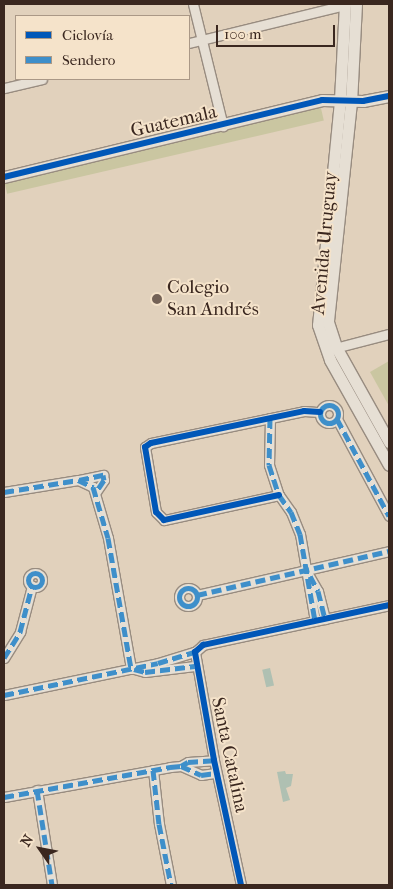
<!DOCTYPE html>
<meta charset="utf-8">
<style>
body{margin:0}
#map{position:relative;width:393px;height:889px;overflow:hidden;background:#e1d1bc;font-family:"IM FELL French Canon",serif}
div>[style]{position:absolute}
[style*='--x']{left:calc(var(--x)*1px);top:calc(var(--y)*1px);width:calc(var(--w)*1px);rotate:calc(var(--a)*1deg)}
.green>*{inset:0;background:#cac6a1;transform-origin:0 0}
.water>*{inset:0;background:#afc0b2;transform-origin:0 0}
.roads{filter:drop-shadow(1px 0 #988c80) drop-shadow(-1px 0 #988c80) drop-shadow(0 1px #988c80) drop-shadow(0 -1px #988c80)}
.street>*{height:9px;margin:-4.5px;padding:0 4.5px;transform-origin:4.5px;border-radius:4.5px;background:#e6dfd4}
.street>.ring{margin:-4.5px;padding:0;box-sizing:content-box;background:none;border:9px solid #e6dfd4;border-radius:50%}
.secondary>*{height:11px;margin:-5.5px;padding:0 5.5px;transform-origin:5.5px;border-radius:5.5px;background:#e6dfd4}
.quiet>*{height:5px;margin-top:-2.5px;transform-origin:0;background:repeating-linear-gradient(90deg,#3e8fca 0 10px,transparent 0 15px)}
.quiet>.ring{margin:-2.5px;padding:0;box-sizing:content-box;background:none;border:5px solid #3e8fca;border-radius:50%}
.cycleway>*{height:6px;margin:-3px;padding:0 3px;transform-origin:3px;border-radius:3px;background:#0057b8}
.dots>*{width:14px;height:14px;translate:-50% -50%;box-sizing:border-box;border:2px solid #f5e3ca;border-radius:50%}
span{translate:-50% -50%;white-space:nowrap;text-align:center;line-height:1.15;-webkit-text-stroke:4px #f5e3ca;paint-order:stroke}
.street-label{font-size:19px;color:#3a271f}
.poi-label{font-size:19px;color:#3a271f}
.left{translate:0 -50%;text-align:left}
.frame{position:absolute;inset:0;border:5px solid #3a271f;pointer-events:none}
.legend{position:absolute;left:15px;top:15px;width:175px;height:65px;box-sizing:border-box;background:#f5e3ca;border:1px solid #aa9886;margin:0;padding:6px 9px;list-style:none;font-size:15px;color:#3a271f}
.legend li{display:flex;align-items:center;gap:10px;height:25px}
.legend b{width:25px;border:1px solid #aa9886}
.north{position:absolute;left:15px;top:824px;width:50px;height:50px;-webkit-text-stroke:4px #f5e3ca;paint-order:stroke;rotate:303deg;font-size:14px;font-weight:700;line-height:20px;text-align:center;color:#3a271f}
.north::after{content:'';display:block;margin:auto;width:18px;height:22px;background:#3a271f;clip-path:polygon(50% 0,100% 100%,50% 72%,0 100%)}
.scale{position:absolute;left:216px;top:25px;width:119px;height:22px;box-sizing:border-box;border:2px solid #3a271f;border-top:0;padding-left:6px;font-size:15px;line-height:18px;white-space:nowrap;color:#3a271f;-webkit-text-stroke:4px #f5e3ca;paint-order:stroke}
</style>
<div id="map">
<div class="green">
<div style="left:320px;top:104px;width:17px;height:325px;rotate:77deg"></div>
<div style="clip-path:polygon(389px 361px,389px 406px,370px 372px)"></div>
</div>
<div class="water">
<div style="left:270px;top:668px;width:18px;height:8px;rotate:77deg"></div>
<div style="clip-path:polygon(285px 771px,286px 774px,293px 774px,291px 786px,286px 788px,290px 800px,283px 802px,277px 772px)"></div>
</div>
<div class="roads">
<div class="street">
<div style="--x:193;--y:4;--w:126;--a:76.2"></div>
<div style="--x:189;--y:43;--w:161;--a:-13.7"></div>
<div style="--x:4;--y:88;--w:39;--a:-13"></div>
<div style="--x:331;--y:349;--w:60;--a:-14.5"></div>
<div class="ring" style="left:320px;top:405px;width:9px;height:9px"></div>
<div style="--x:270;--y:418;--w:47;--a:91.2"></div>
<div style="--x:269;--y:465;--w:32;--a:72"></div>
<div style="--x:279;--y:495;--w:21;--a:55"></div>
<div style="--x:291;--y:512;--w:24;--a:68"></div>
<div style="--x:300;--y:534;--w:88;--a:80.2"></div>
<div style="--x:337;--y:419;--w:110;--a:61.8"></div>
<div style="--x:79;--y:480;--w:25;--a:-12"></div>
<div style="--x:103;--y:475;--w:5;--a:79"></div>
<div style="--x:104;--y:480;--w:14;--a:124"></div>
<div style="--x:4;--y:492;--w:75;--a:-9.2"></div>
<div style="--x:78;--y:480;--w:17;--a:25"></div>
<div style="--x:93;--y:487;--w:53;--a:73.6"></div>
<div style="--x:108;--y:538;--w:133;--a:80"></div>
<div style="--x:279;--y:495;--w:118;--a:167.7"></div>
<div style="--x:164;--y:520;--w:11;--a:-135"></div>
<div style="--x:156;--y:512;--w:66;--a:-99.6"></div>
<div style="--x:145;--y:447;--w:7;--a:-34"></div>
<div style="--x:151;--y:443;--w:156;--a:-11.8"></div>
<div style="--x:304;--y:411;--w:16;--a:4"></div>
<div class="ring" style="left:28px;top:573px;width:5px;height:5px"></div>
<div style="--x:308;--y:574;--w:20;--a:60"></div>
<div style="--x:318;--y:591;--w:29;--a:76"></div>
<div class="ring" style="left:179px;top:588px;width:9px;height:9px"></div>
<div style="--x:197;--y:595;--w:197;--a:-12.9"></div>
<div style="--x:4;--y:658;--w:31;--a:-58"></div>
<div style="--x:20;--y:632;--w:48;--a:-75.4"></div>
<div style="--x:134;--y:669;--w:11;--a:15"></div>
<div style="--x:145;--y:672;--w:50;--a:-6.8"></div>
<div style="--x:4;--y:695;--w:157;--a:-11.7"></div>
<div style="--x:158;--y:663;--w:39;--a:-17"></div>
<div style="--x:181;--y:766;--w:8;--a:-30"></div>
<div style="--x:188;--y:762;--w:26;--a:-4"></div>
<div style="--x:153;--y:770;--w:54;--a:83.7"></div>
<div style="--x:159;--y:824;--w:62;--a:78.9"></div>
<div style="--x:37;--y:790;--w:96;--a:81"></div>
<div style="--x:4;--y:797;--w:169;--a:-10.2"></div>
<div style="--x:170;--y:767;--w:11;--a:-5"></div>
<div style="--x:181;--y:766;--w:22;--a:24"></div>
<div style="--x:201;--y:775;--w:15;--a:-8"></div>
<div style="--x:241;--y:885;--w:128;--a:-102.2"></div>
<div style="--x:214;--y:760;--w:110;--a:-100"></div>
<div style="--x:195;--y:652;--w:11;--a:-41"></div>
<div style="--x:203;--y:645;--w:190;--a:-12.1"></div>
</div>
<div class="secondary">
<div style="--x:345;--y:4;--w:97;--a:93"></div>
<div style="--x:340;--y:101;--w:225;--a:95.6"></div>
<div style="--x:318;--y:325;--w:37;--a:71"></div>
<div style="--x:330;--y:360;--w:120;--a:60.7"></div>
<div style="--x:356;--y:4;--w:98;--a:92.9"></div>
<div style="--x:351;--y:102;--w:221;--a:96"></div>
<div style="--x:328;--y:322;--w:26;--a:72"></div>
<div style="--x:336;--y:347;--w:109;--a:60.8"></div>
<div style="--x:4;--y:177;--w:327;--a:-13.6"></div>
<div style="--x:322;--y:100;--w:41;--a:1.4"></div>
<div style="--x:363;--y:101;--w:26;--a:-11"></div>
</div>
</div>
<div class="quiet">
<div class="ring" style="left:320px;top:405px;width:13px;height:13px"></div>
<div style="--x:270;--y:418;--w:47;--a:91.2"></div>
<div style="--x:269;--y:465;--w:32;--a:72"></div>
<div style="--x:279;--y:495;--w:21;--a:55"></div>
<div style="--x:291;--y:512;--w:24;--a:68"></div>
<div style="--x:300;--y:534;--w:88;--a:80.2"></div>
<div style="--x:337;--y:419;--w:110;--a:61.8"></div>
<div style="--x:79;--y:480;--w:25;--a:-12"></div>
<div style="--x:103;--y:475;--w:5;--a:79"></div>
<div style="--x:104;--y:480;--w:14;--a:124"></div>
<div style="--x:4;--y:492;--w:75;--a:-9.2"></div>
<div style="--x:78;--y:480;--w:17;--a:25"></div>
<div style="--x:93;--y:487;--w:53;--a:73.6"></div>
<div style="--x:108;--y:538;--w:133;--a:80"></div>
<div class="ring" style="left:28px;top:573px;width:9px;height:9px"></div>
<div style="--x:310;--y:576;--w:17;--a:62"></div>
<div style="--x:318;--y:591;--w:29;--a:76"></div>
<div class="ring" style="left:179px;top:588px;width:13px;height:13px"></div>
<div style="--x:197;--y:595;--w:197;--a:-12.9"></div>
<div style="--x:4;--y:658;--w:31;--a:-58"></div>
<div style="--x:20;--y:632;--w:48;--a:-75.4"></div>
<div style="--x:134;--y:669;--w:11;--a:15"></div>
<div style="--x:145;--y:672;--w:50;--a:-6.8"></div>
<div style="--x:4;--y:695;--w:157;--a:-11.7"></div>
<div style="--x:158;--y:663;--w:39;--a:-17"></div>
<div style="--x:181;--y:766;--w:8;--a:-30"></div>
<div style="--x:188;--y:762;--w:26;--a:-4"></div>
<div style="--x:153;--y:770;--w:54;--a:83.7"></div>
<div style="--x:159;--y:824;--w:62;--a:78.9"></div>
<div style="--x:37;--y:790;--w:96;--a:81"></div>
<div style="--x:4;--y:797;--w:169;--a:-10.2"></div>
<div style="--x:170;--y:767;--w:11;--a:-5"></div>
<div style="--x:181;--y:766;--w:22;--a:24"></div>
<div style="--x:201;--y:775;--w:15;--a:-8"></div>
</div>
<div class="cycleway">
<div style="--x:4;--y:177;--w:327;--a:-13.6"></div>
<div style="--x:322;--y:100;--w:41;--a:1.4"></div>
<div style="--x:363;--y:101;--w:26;--a:-11"></div>
<div style="--x:279;--y:495;--w:118;--a:167.7"></div>
<div style="--x:164;--y:520;--w:11;--a:-135"></div>
<div style="--x:156;--y:512;--w:66;--a:-99.6"></div>
<div style="--x:145;--y:447;--w:7;--a:-34"></div>
<div style="--x:151;--y:443;--w:156;--a:-11.8"></div>
<div style="--x:304;--y:411;--w:16;--a:4"></div>
<div style="--x:241;--y:885;--w:128;--a:-102.2"></div>
<div style="--x:214;--y:760;--w:110;--a:-100"></div>
<div style="--x:195;--y:652;--w:11;--a:-41"></div>
<div style="--x:203;--y:645;--w:190;--a:-12.1"></div>
</div>
<div class="dots">
<div style="left:157px;top:299px;background:#746256"></div>
</div>
<div class="street-label">
<span style="left:174px;top:122px;rotate:-13deg">Guatemala</span>
<span style="left:325px;top:243px;rotate:-85deg">Avenida Uruguay</span>
<span style="left:229px;top:755px;rotate:78deg">Santa Catalina</span>
</div>
<div class="poi-label">
<span class="left" style="left:167px;top:299px">Colegio<br>San Andrés</span>
</div>
<div class="frame"></div>
<ul class="legend">
<li><b style="height:6px;background:#0057b8"></b>Ciclovía</li>
<li><b style="height:6px;background:#3e8fca"></b>Sendero</li>
</ul>
<div class="north">N</div>
<div class="scale">100 m</div>
</div>
